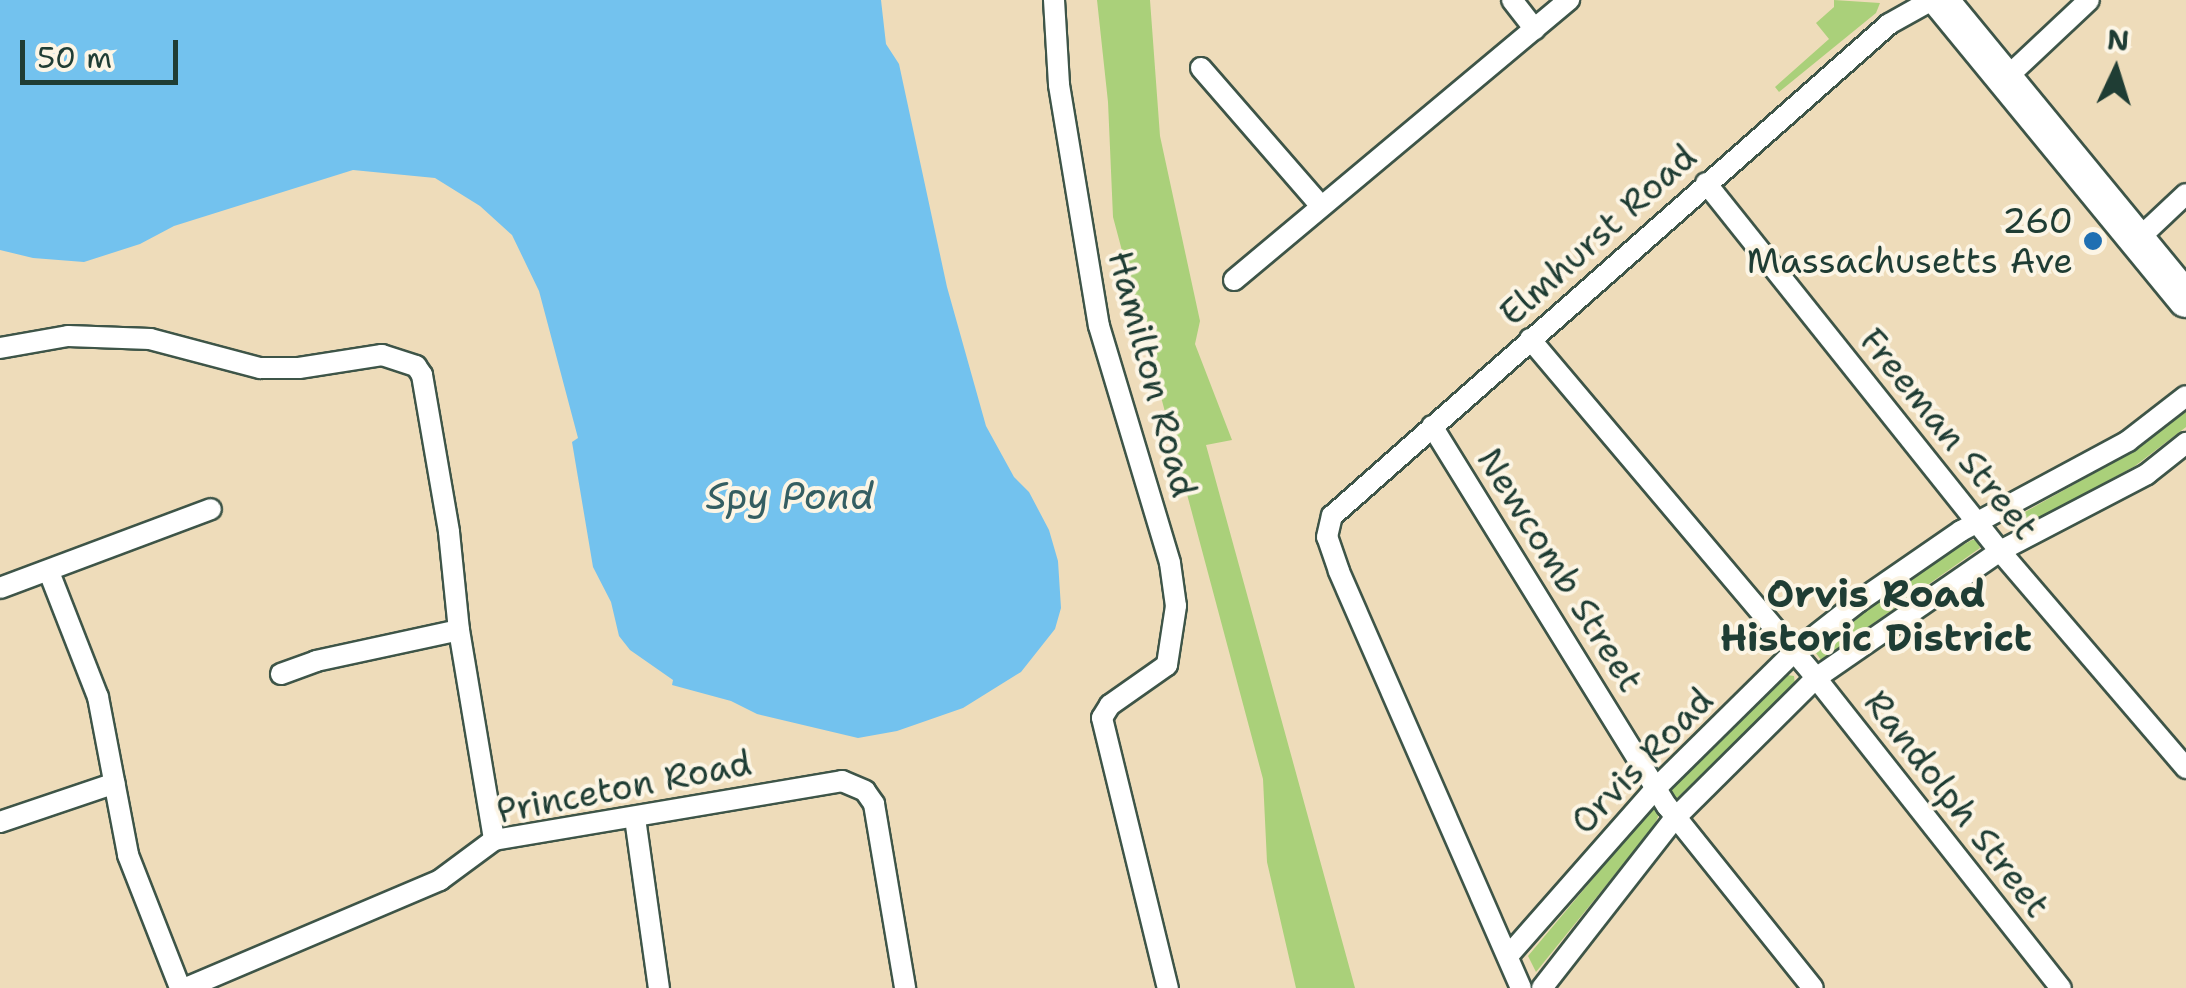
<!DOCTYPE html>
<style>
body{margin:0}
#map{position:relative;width:2186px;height:988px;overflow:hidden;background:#eedcba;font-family:"Shantell Sans",sans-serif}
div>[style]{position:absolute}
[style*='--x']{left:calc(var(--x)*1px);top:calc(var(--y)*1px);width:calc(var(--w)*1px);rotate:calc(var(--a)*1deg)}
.green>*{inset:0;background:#aad07a}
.water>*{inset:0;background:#73c2ee}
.roads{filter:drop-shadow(2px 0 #3e5548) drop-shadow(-2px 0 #3e5548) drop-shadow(0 2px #3e5548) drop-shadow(0 -2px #3e5548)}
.street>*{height:20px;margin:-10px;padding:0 10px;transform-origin:10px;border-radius:10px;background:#fff}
.highway>*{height:35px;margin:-17.5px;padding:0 17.5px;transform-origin:17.5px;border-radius:17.5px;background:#fff}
.dots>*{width:28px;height:28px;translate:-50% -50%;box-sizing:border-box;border:5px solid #fcf5e5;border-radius:50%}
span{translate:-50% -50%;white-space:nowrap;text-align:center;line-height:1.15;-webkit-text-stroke:8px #fcf5e5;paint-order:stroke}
.poi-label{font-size:35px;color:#1f3d34}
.right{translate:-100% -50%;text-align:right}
.street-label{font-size:35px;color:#1f3d34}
.water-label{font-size:38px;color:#345e62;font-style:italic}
.neighbourhood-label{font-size:38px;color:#1f3d34;font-weight:700}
.north{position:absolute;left:2066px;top:20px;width:100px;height:100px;-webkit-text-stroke:8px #fcf5e5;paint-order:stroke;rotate:4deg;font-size:28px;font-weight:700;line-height:40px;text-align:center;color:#1f3d34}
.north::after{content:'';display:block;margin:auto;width:35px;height:45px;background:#1f3d34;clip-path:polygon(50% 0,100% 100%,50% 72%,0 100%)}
.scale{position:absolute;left:20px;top:40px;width:158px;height:45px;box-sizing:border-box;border:5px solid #1f3d34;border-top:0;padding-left:12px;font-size:30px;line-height:35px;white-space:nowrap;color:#1f3d34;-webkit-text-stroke:8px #fcf5e5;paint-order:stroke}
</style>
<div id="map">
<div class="green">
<div style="clip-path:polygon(1097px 0,1150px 0,1160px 136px,1200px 321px,1195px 344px,1232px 440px,1206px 445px,1355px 988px,1296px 988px,1267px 862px,1263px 779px,1113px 217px,1108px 102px)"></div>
<div style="clip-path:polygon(1834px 0,1880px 3px,1876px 13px,1779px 92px,1775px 87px,1829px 39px,1816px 23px,1834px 7px)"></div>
<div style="clip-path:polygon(2186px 409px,2186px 427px,2135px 466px,2016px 531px,2007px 522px,2116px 461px)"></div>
<div style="clip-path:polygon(1972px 540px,1977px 540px,1980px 548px,1821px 660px,1816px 653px,1820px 646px,1843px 626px,1925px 566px)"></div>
<div style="clip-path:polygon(1787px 675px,1794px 676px,1795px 685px,1677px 798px,1670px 795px,1668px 788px)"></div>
<div style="clip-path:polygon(1653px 807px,1660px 812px,1654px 826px,1536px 972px,1528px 956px)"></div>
</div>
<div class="water">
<div style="clip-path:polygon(0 0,881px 0,886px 44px,899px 64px,947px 287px,986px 426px,1014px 477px,1029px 492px,1049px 530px,1058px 561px,1061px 608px,1055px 629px,1021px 672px,963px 708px,897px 731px,858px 738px,757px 714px,731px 701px,672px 685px,673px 680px,630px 650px,619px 636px,611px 602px,593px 567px,572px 442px,578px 438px,539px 291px,512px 235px,480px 206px,435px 178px,353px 170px,174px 226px,140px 244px,84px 262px,33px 258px,0 250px)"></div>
</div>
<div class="roads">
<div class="street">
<div style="--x:1054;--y:0;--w:85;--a:86.6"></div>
<div style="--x:1059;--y:85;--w:244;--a:80.6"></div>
<div style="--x:1099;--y:326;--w:247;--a:73.3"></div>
<div style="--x:1170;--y:563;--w:43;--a:82.1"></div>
<div style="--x:1176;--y:606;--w:60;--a:98.7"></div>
<div style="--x:1167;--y:665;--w:70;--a:144.9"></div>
<div style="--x:1110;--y:705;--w:15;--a:122"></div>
<div style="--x:1102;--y:718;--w:278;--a:76.3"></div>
<div style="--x:1512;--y:0;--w:37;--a:52"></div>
<div style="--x:1201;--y:68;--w:181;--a:49"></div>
<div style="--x:2005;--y:79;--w:115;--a:-43.2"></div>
<div style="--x:1706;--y:183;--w:471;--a:51.4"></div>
<div style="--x:2000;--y:551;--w:286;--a:49.4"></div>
<div style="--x:2137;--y:240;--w:67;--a:-43.2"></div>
<div style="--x:1234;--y:280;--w:437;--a:-39.9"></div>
<div style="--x:1530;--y:339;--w:444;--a:49.8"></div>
<div style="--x:1816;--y:678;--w:395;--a:51.7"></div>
<div style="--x:0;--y:348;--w:69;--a:-10"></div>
<div style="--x:68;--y:336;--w:82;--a:2.1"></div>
<div style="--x:150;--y:339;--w:114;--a:14.8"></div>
<div style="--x:260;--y:368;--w:39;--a:0"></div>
<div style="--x:299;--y:368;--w:84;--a:-8.9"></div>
<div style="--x:382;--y:355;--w:36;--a:18"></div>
<div style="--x:416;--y:366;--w:11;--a:56"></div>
<div style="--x:422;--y:375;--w:159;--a:80.2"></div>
<div style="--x:449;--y:532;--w:99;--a:84.2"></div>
<div style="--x:459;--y:630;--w:213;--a:80.5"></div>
<div style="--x:1432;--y:426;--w:447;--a:58.3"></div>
<div style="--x:1667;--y:806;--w:233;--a:51.3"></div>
<div style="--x:49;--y:572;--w:134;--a:68.6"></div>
<div style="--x:98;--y:697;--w:161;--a:79.2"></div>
<div style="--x:128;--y:855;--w:143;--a:68.6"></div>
<div style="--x:0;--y:588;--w:225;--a:-20.5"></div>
<div style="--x:281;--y:674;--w:37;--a:-20"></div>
<div style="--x:316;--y:661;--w:146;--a:-12.2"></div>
<div style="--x:635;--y:818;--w:172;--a:82"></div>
<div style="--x:0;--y:822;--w:121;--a:-18.7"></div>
<div style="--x:1508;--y:956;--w:225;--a:-48.6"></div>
<div style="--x:1657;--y:787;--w:191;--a:-44.6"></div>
<div style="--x:1793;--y:653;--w:83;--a:-38.1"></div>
<div style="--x:1858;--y:602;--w:125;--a:-34.6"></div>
<div style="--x:1961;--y:531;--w:190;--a:-28.3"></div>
<div style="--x:2128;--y:441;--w:73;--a:-37.8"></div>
<div style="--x:186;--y:988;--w:276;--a:-23"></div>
<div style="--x:440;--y:880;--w:67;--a:-36.5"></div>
<div style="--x:494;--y:840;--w:353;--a:-9.6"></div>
<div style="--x:842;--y:781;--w:25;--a:23"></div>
<div style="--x:865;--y:791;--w:16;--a:55"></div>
<div style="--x:874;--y:804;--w:187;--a:80.4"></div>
<div style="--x:1521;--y:988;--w:455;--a:-113.6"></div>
<div style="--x:1339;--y:571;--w:36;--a:-109"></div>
<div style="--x:1327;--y:537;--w:22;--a:-77"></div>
<div style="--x:1332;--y:516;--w:743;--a:-41.45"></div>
<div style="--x:1889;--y:24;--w:49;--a:-29.2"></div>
<div style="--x:1542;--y:988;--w:216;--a:-52"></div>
<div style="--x:1675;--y:818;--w:199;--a:-44.8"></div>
<div style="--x:1816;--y:678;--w:224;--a:-34.6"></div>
<div style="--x:2000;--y:551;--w:166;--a:-27.6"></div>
<div style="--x:2147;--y:474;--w:50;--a:-38.5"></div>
</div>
<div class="highway">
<div style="--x:1940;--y:0;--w:387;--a:50.6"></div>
</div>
</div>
<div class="dots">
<div style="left:2093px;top:241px;background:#1f6fb2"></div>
</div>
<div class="poi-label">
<span class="right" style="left:2073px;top:241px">260<br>Massachusetts Ave</span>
</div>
<div class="street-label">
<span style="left:1598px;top:235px;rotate:-42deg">Elmhurst Road</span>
<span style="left:1152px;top:374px;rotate:75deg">Hamilton Road</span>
<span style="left:1949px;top:434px;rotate:51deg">Freeman Street</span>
<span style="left:1560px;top:570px;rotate:58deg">Newcomb Street</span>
<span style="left:1642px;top:761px;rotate:-46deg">Orvis Road</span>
<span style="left:624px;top:787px;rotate:-11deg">Princeton Road</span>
<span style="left:1957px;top:804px;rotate:52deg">Randolph Street</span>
</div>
<div class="water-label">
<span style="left:790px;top:496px">Spy Pond</span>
</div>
<div class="neighbourhood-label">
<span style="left:1876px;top:616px">Orvis Road<br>Historic District</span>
</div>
<div class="north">N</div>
<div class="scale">50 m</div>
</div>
